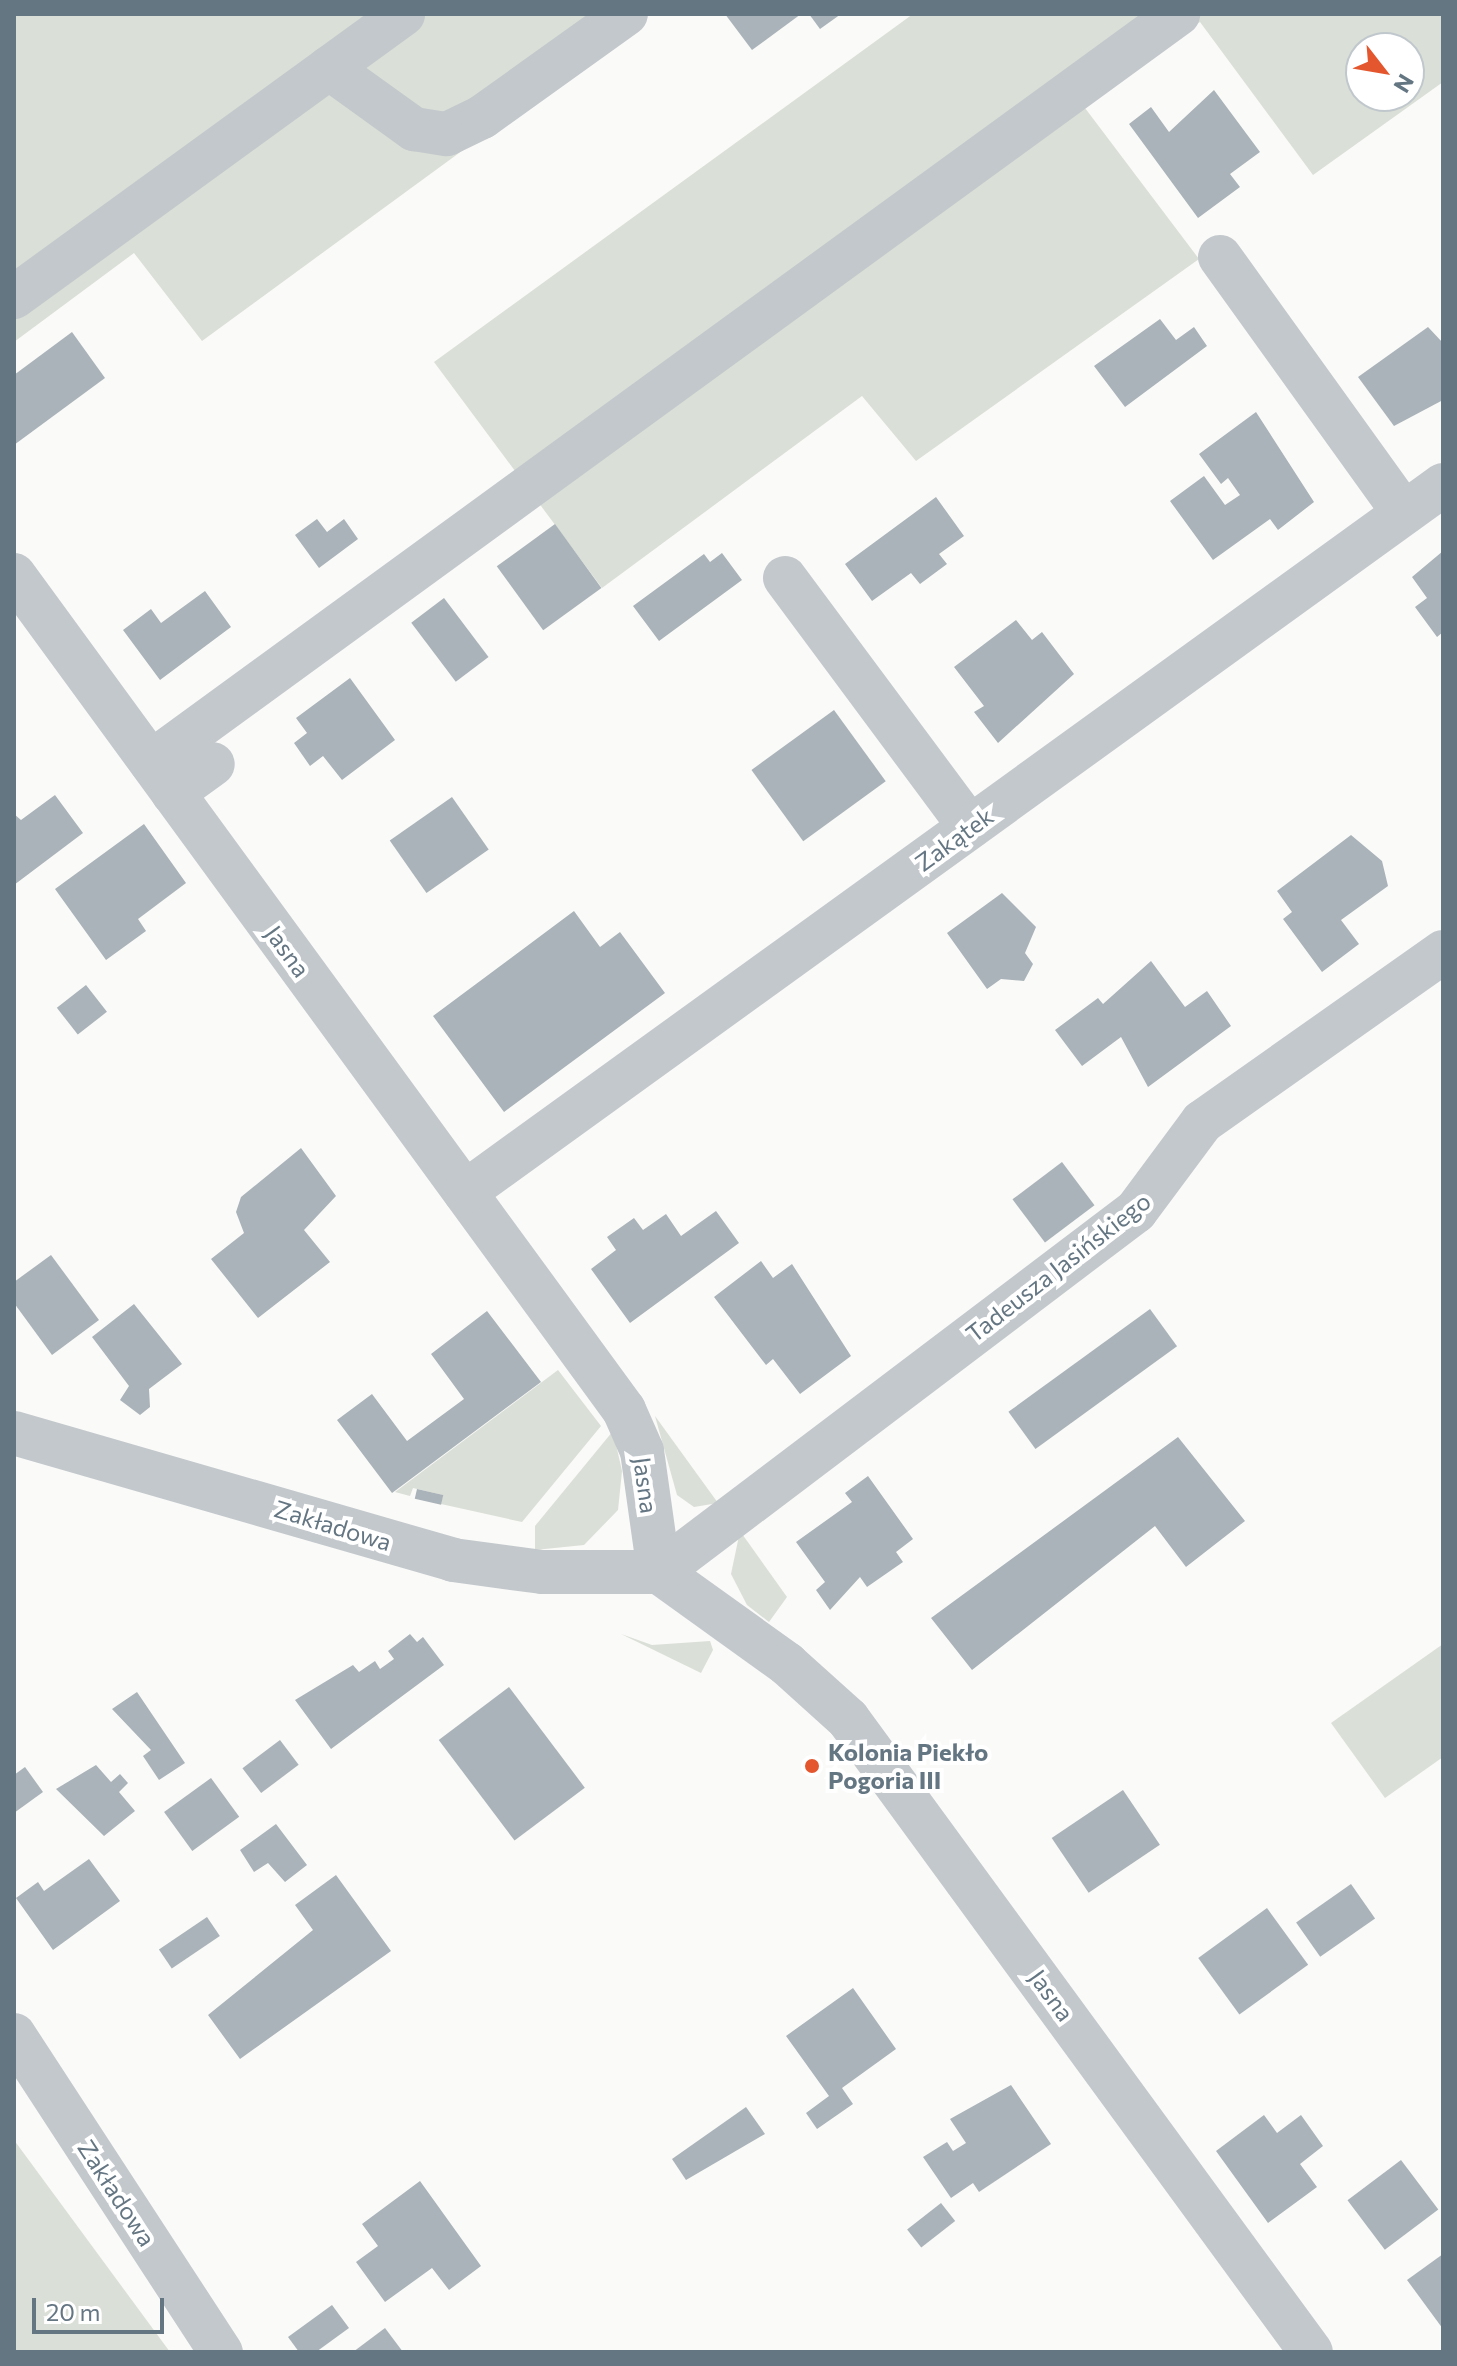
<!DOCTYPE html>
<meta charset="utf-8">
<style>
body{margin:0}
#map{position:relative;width:1457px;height:2366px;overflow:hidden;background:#fafaf8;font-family:Commissioner,sans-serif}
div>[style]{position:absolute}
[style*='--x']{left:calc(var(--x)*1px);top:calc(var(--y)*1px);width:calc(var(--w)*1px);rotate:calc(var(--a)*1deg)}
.green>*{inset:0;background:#dadfd7}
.building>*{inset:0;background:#aab3b9;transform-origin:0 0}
.minor>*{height:44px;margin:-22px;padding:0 22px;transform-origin:22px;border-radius:22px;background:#c3c8cc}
.dots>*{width:22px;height:22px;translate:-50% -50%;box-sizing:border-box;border:4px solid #fff;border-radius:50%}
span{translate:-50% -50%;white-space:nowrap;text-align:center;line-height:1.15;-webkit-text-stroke:8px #fff;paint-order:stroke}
.street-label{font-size:24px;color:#657683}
.poi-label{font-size:24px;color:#657683;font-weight:700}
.left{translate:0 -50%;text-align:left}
.frame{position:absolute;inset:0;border:16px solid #657683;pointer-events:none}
.north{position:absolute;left:1345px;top:32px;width:80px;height:80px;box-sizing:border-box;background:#fff;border:2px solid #c1c8cd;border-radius:50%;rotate:121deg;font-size:22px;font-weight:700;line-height:32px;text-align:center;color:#657683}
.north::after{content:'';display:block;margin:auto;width:28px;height:36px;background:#e4572e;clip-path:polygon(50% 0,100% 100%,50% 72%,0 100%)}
.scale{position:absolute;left:32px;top:2298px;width:132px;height:36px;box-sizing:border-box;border:4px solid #657683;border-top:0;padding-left:10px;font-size:24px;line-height:28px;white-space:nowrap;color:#657683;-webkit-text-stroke:6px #fff;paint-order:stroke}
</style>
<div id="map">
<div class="green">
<div style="clip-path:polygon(14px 14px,649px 14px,202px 341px,134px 253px,14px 342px)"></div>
<div style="clip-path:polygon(evenodd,913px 14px,1443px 14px,1443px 82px,1313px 175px,1200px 22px,1085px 108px,1199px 259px,916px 461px,862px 396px,602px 588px,434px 362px,913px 14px,1361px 48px,1409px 48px,1409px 96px,1361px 96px,1361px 48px)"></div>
<div style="clip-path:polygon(558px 1370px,601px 1426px,522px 1522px,441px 1504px,443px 1495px,413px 1488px,410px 1496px,395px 1492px)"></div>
<div style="clip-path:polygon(655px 1416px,718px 1503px,694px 1507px,677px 1495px)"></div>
<div style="clip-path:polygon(613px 1431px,622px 1471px,618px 1510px,584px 1545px,535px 1550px,535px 1526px)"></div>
<div style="clip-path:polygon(740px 1531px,787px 1597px,769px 1622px,747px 1605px,731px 1574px)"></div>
<div style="clip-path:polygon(621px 1634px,652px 1645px,710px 1641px,713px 1650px,701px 1673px)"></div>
<div style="clip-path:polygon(1443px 1644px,1443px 1757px,1385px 1798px,1331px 1723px)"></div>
<div style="clip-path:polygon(14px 2140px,170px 2352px,14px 2352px)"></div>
</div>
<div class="building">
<div style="clip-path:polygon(725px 14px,801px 14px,752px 50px)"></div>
<div style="clip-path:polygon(809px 14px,841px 14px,820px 29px)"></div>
<div style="clip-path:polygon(1214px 90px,1260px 152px,1230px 174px,1240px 187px,1198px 218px,1129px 124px,1151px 107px,1169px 132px)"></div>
<div style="clip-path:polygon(1160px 319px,1176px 340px,1194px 327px,1207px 346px,1125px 407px,1094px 366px)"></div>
<div style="clip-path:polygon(1428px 327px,1443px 343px,1443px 400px,1394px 426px,1358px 377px)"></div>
<div style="clip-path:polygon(72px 332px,105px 378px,14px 445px,14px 375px)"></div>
<div style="clip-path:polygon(1256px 412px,1314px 502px,1278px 530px,1270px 519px,1213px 560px,1170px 501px,1204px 476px,1225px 505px,1240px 495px,1228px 478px,1221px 484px,1199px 454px)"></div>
<div style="clip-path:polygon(936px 497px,964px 536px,939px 554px,947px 564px,920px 584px,911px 573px,872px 601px,845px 564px)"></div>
<div style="clip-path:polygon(317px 519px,327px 532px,344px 519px,358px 539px,319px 568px,295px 535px)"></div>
<div style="left:555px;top:524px;width:79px;height:72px;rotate:54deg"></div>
<div style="clip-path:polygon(1443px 551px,1443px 632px,1437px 637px,1415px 607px,1427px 598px,1412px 577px)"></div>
<div style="clip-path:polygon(722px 553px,742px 580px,659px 641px,633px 606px,704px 554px,710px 562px)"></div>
<div style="clip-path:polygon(205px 591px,231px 627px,160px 680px,123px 630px,151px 609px,161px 623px)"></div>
<div style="left:444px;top:598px;width:74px;height:41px;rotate:53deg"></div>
<div style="clip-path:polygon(1016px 620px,1032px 640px,1042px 632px,1074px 674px,998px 743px,974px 712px,984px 706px,954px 667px)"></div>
<div style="clip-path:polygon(350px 678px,395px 740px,342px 780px,323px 756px,310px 766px,294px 743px,307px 733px,296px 718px)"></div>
<div style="left:834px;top:710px;width:88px;height:102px;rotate:54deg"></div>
<div style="clip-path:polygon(55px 795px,83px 833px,14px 885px,14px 814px,21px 820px)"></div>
<div style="left:452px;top:797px;width:64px;height:76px;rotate:55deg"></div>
<div style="clip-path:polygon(144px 824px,186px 883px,138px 919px,146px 931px,106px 960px,55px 889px)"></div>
<div style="clip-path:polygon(1351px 835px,1382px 861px,1388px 886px,1341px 920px,1359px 944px,1322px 972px,1283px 919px,1292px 912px,1277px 891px)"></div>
<div style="clip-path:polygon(1002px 893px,1036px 927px,1025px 953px,1033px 964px,1024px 981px,1001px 979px,987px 989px,947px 933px)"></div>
<div style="clip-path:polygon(574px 911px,600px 947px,620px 932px,665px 993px,504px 1112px,433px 1016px)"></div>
<div style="clip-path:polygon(1151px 961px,1185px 1007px,1207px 991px,1231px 1026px,1148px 1087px,1121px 1037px,1082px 1066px,1055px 1030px,1098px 998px,1103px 1004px)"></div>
<div style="left:86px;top:985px;width:34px;height:37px;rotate:52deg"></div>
<div style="clip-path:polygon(301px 1148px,336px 1196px,304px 1230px,330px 1262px,258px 1318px,211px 1259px,244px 1233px,236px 1212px,241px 1197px)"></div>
<div style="left:1062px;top:1162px;width:54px;height:62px;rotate:53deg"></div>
<div style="clip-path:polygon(716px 1211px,739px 1243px,630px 1323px,591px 1269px,616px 1250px,607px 1237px,634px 1218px,643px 1230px,666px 1214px,681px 1236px)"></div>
<div style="clip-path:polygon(51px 1255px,99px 1320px,52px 1355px,14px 1303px,14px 1282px)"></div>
<div style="clip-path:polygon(761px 1261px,773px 1278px,792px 1264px,851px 1356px,800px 1394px,773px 1359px,766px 1365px,714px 1297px)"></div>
<div style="clip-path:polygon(134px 1304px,182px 1364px,149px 1389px,150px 1407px,140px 1415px,120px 1400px,129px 1386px,92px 1337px)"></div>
<div style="left:1150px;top:1309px;width:46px;height:175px;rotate:54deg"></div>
<div style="clip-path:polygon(487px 1311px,541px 1382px,392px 1493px,337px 1420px,372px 1394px,407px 1441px,464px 1399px,431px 1354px)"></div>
<div style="clip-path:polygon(1178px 1437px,1245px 1521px,1186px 1567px,1155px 1526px,972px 1670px,931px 1618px)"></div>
<div style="clip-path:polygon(868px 1476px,913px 1539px,896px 1552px,903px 1562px,867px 1587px,860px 1577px,830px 1610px,816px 1590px,825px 1582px,796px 1542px,852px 1502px,845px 1493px)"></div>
<div style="left:417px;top:1489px;width:27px;height:10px;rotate:13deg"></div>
<div style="clip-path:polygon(410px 1634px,417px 1642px,423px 1637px,444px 1665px,331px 1749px,295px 1700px,353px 1665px,359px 1672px,375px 1661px,380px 1669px,394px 1659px,388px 1651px)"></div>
<div style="left:509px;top:1687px;width:126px;height:88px;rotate:53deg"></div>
<div style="clip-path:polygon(137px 1692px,185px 1763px,159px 1780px,143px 1756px,151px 1750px,112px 1709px)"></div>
<div style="left:280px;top:1740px;width:31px;height:47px;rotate:53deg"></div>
<div style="clip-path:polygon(96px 1765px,111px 1782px,120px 1774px,128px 1783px,119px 1792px,135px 1811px,104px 1836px,56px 1789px)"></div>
<div style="clip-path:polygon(25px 1767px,43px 1792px,14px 1813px,14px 1775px)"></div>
<div style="left:211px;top:1778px;width:48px;height:58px;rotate:54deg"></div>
<div style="left:1123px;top:1790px;width:66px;height:86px;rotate:56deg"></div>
<div style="clip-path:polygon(276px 1824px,307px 1865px,285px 1882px,268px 1863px,254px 1872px,240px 1850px)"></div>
<div style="clip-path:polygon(89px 1859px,120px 1901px,53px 1950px,16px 1898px,38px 1882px,44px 1891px)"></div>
<div style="clip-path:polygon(336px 1875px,391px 1951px,240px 2059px,208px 2015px,313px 1930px,295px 1905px)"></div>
<div style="left:1351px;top:1884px;width:42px;height:67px;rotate:55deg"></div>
<div style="left:1267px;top:1908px;width:70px;height:85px;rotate:54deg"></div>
<div style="left:207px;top:1917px;width:23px;height:58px;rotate:56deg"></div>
<div style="clip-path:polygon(853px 1988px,896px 2049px,842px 2088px,853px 2104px,817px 2129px,806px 2113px,829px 2096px,786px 2036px)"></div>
<div style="clip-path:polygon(1011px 2085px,1051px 2144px,979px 2192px,973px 2183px,951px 2198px,923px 2157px,947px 2142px,953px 2151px,966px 2143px,950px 2119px)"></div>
<div style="clip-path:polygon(746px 2107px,765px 2134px,686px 2180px,672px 2159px)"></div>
<div style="clip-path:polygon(1264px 2115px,1277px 2133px,1301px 2115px,1323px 2146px,1300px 2164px,1317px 2187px,1268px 2223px,1216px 2151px)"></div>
<div style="left:1401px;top:2160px;width:62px;height:67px;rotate:53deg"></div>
<div style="clip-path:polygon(420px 2181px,481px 2266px,449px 2290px,432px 2268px,385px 2302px,356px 2262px,378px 2246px,362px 2224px)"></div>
<div style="left:941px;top:2203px;width:23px;height:43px;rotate:52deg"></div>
<div style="clip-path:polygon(1443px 2254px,1443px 2329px,1407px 2280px)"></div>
<div style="clip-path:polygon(332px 2305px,349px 2328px,316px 2352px,299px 2352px,288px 2337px)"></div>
<div style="clip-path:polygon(385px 2328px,403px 2352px,353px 2352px)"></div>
</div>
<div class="minor">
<div style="--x:329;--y:68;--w:105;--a:35.7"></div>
<div style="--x:414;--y:129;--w:33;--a:9"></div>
<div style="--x:447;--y:134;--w:39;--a:-26"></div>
<div style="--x:482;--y:117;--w:177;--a:-35.6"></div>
<div style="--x:1220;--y:257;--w:315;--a:54.3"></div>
<div style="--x:14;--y:297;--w:481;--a:-36"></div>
<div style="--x:14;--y:575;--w:1034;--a:53.85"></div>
<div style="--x:624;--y:1410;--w:45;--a:66.3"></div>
<div style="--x:642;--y:1451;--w:122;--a:82"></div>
<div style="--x:659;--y:1572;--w:158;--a:35.7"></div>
<div style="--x:787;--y:1664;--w:82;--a:42"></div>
<div style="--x:848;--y:1719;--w:784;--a:53.82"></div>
<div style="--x:785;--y:578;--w:310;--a:53.4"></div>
<div style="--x:151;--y:762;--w:1271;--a:-36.07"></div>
<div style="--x:173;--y:793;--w:49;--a:-35.9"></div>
<div style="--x:465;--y:1192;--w:1207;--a:-35.86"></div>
<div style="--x:14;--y:1433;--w:457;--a:16.1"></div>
<div style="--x:453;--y:1560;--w:90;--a:7.7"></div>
<div style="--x:542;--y:1572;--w:117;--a:0"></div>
<div style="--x:659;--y:1572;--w:598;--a:-37.12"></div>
<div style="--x:1136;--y:1211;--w:111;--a:-53.4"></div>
<div style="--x:1202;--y:1122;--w:295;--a:-35.2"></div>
<div style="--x:14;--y:2035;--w:379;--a:56.9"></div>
</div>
<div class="dots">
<div style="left:812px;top:1766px;background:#e4572e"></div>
</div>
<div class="street-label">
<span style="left:954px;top:839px;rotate:-36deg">Zakątek</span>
<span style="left:288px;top:951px;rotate:54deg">Jasna</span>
<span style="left:1058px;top:1267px;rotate:-38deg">Tadeusza Jasińskiego</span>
<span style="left:646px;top:1485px;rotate:82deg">Jasna</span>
<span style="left:333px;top:1525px;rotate:17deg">Zakładowa</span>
<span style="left:1052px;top:1995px;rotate:54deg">Jasna</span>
<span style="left:117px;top:2193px;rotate:57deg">Zakładowa</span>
</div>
<div class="poi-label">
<span class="left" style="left:828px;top:1766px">Kolonia Piekło<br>Pogoria III</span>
</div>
<div class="frame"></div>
<div class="north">N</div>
<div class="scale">20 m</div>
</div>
